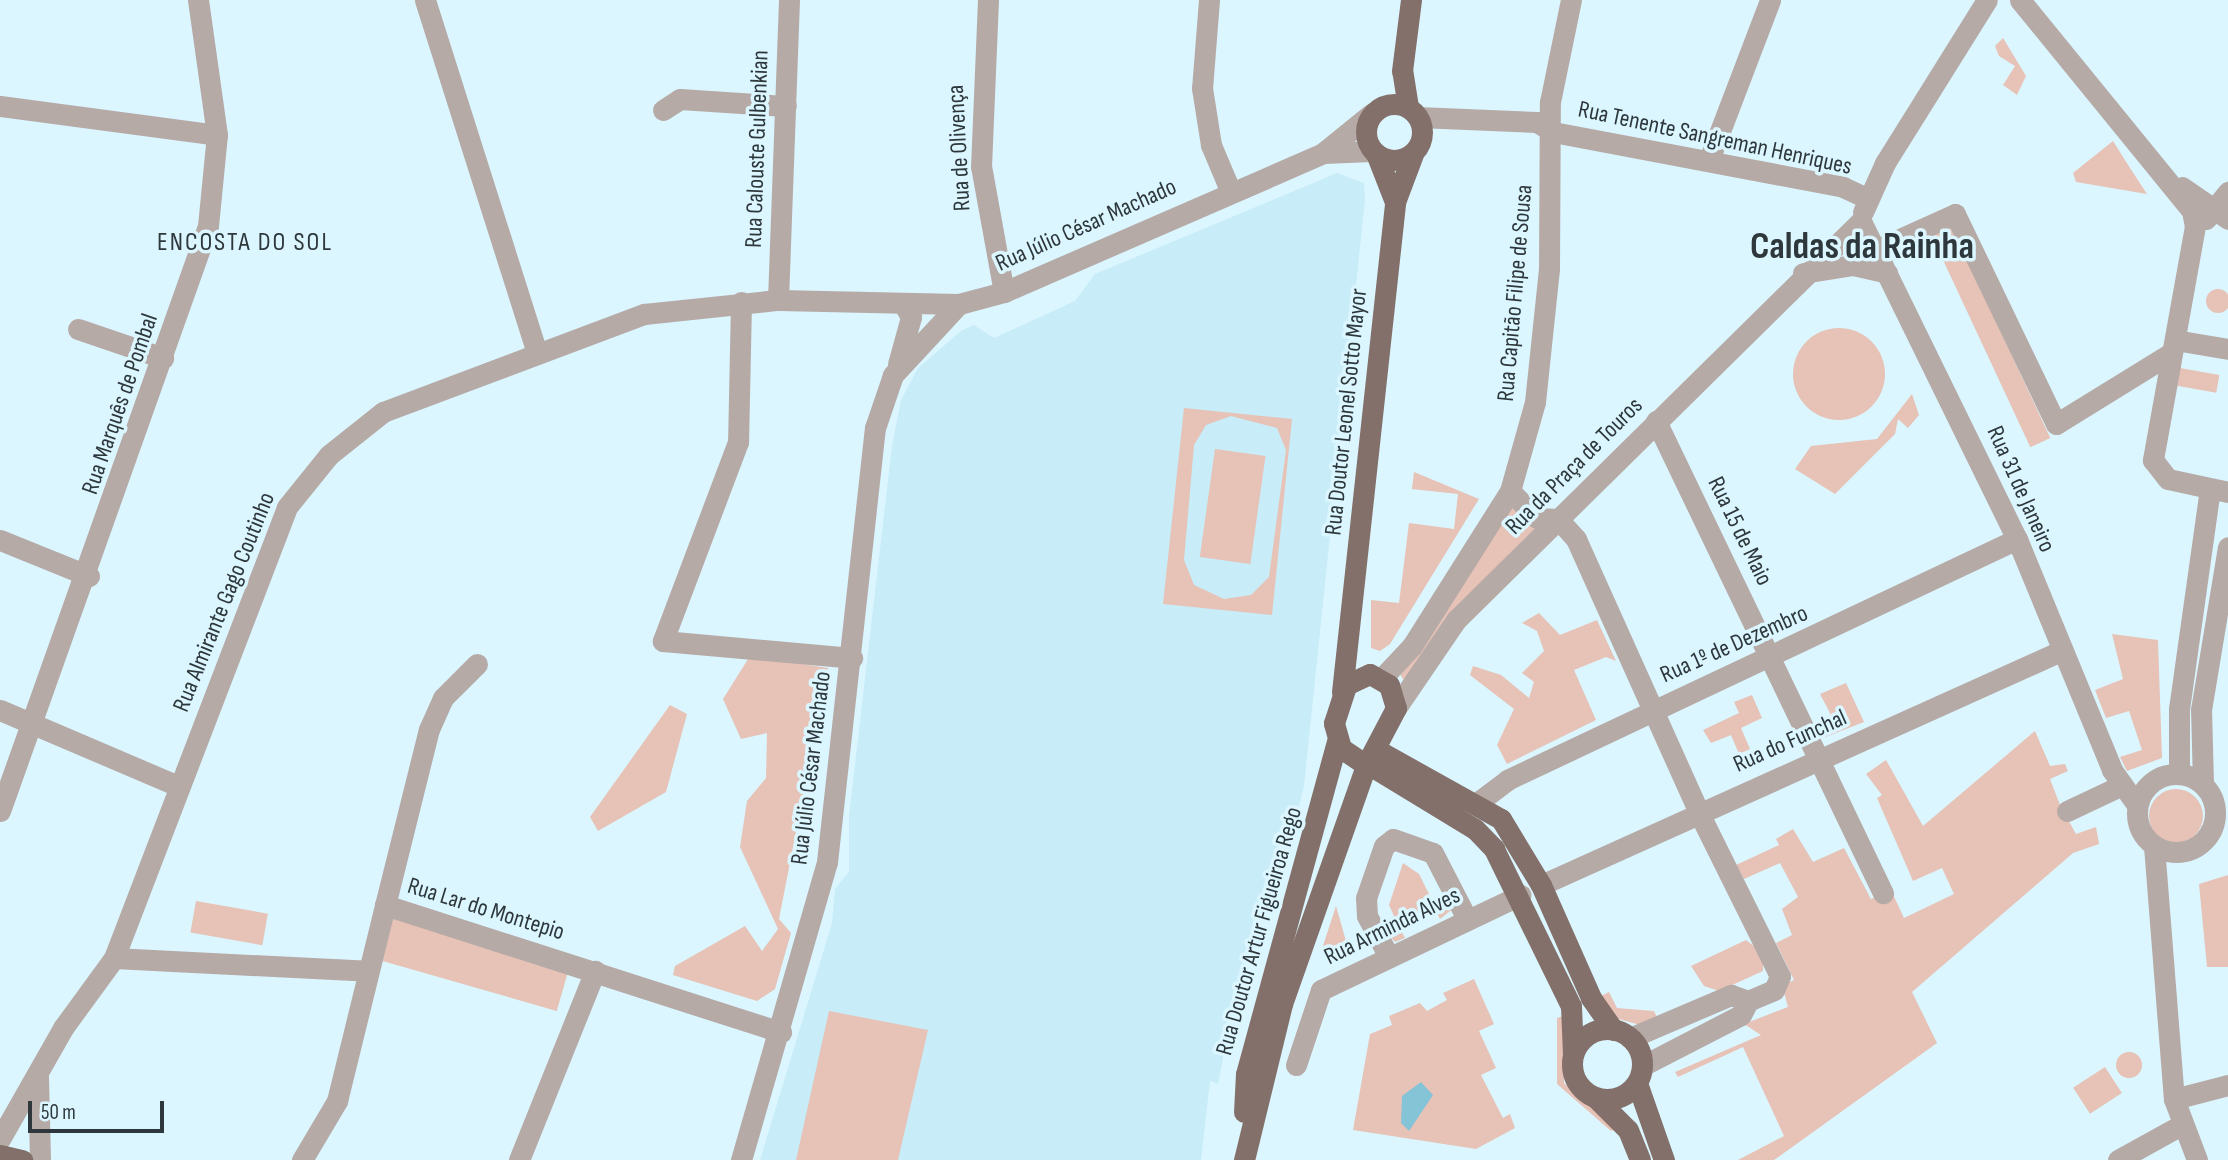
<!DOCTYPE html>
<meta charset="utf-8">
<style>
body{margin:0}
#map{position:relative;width:2228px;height:1160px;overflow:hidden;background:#dbf6ff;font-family:"Sofia Sans Condensed",sans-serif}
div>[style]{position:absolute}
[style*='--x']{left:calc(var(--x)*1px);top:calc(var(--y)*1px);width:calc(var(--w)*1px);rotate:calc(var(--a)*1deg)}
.built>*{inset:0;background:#c8ecf8}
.green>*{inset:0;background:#e7c2b6;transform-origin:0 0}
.round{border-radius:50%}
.water>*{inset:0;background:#85c4d7}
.minor>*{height:21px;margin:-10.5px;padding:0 10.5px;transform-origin:10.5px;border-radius:10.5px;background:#b6aaa7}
.minor>.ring{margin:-10.5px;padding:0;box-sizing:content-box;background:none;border:21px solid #b6aaa7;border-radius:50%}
.major>*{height:21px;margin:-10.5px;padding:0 10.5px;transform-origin:10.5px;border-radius:10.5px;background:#84706a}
.major>.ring{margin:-10.5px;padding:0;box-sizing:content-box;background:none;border:21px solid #84706a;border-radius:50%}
span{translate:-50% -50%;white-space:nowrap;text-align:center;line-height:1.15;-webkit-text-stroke:7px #dbf6ff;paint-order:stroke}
.street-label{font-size:24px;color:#2e383c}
.neighbourhood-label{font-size:26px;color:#2e383c;letter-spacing:2px}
.town-label{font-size:38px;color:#2e383c;font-weight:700}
.scale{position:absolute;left:28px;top:1101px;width:136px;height:32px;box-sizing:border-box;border:4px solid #2e383c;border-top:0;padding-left:9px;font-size:21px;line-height:24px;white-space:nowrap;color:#2e383c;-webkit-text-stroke:5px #dbf6ff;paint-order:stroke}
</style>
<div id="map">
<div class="built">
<div style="clip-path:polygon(1337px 173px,1364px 183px,1365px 199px,1304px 786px,1287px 855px,1280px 854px,1233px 1007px,1218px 1084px,1210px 1081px,1201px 1160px,760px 1160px,832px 923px,835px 889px,849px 872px,849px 816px,892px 446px,901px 400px,918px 368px,961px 331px,974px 325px,994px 338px,1075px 301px,1095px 274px)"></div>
</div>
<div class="green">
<div style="clip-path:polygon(2003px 38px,2026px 76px,2017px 95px,2003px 85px,2015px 66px,1999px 56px,1995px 46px)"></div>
<div style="clip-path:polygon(2113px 141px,2130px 168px,2147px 194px,2076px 182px,2073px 173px)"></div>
<div style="left:1951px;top:225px;width:235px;height:22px;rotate:65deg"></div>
<div class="round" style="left:2206px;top:289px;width:24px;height:24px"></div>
<div class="round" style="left:1793px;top:328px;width:92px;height:92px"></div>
<div style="left:2180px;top:368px;width:40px;height:18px;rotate:10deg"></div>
<div style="clip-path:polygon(1912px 394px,1919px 415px,1908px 428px,1898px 419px,1895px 434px,1835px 494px,1795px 469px,1811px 446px,1877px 439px)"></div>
<div style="clip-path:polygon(evenodd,1184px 408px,1292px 419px,1272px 615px,1163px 604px,1184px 408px,1231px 416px,1277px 428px,1286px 450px,1269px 577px,1251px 595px,1224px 599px,1194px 585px,1184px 560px,1194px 445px,1206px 425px,1231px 416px)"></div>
<div style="left:1215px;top:449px;width:51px;height:109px;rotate:8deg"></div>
<div style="clip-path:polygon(1414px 472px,1479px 499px,1390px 644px,1380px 651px,1371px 648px,1371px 600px,1399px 603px,1409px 523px,1454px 529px,1458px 494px,1412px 489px)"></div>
<div style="clip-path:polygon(1510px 506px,1538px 530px,1407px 686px,1400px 674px)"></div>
<div style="clip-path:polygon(1539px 613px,1560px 635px,1597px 620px,1616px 661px,1606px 657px,1574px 670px,1596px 720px,1507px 764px,1497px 745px,1514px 709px,1470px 675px,1473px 666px,1501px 675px,1529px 698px,1534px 682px,1522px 673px,1544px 651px,1537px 631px,1522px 623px)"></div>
<div style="clip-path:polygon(2112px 634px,2158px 640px,2162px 758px,2127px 771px,2120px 757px,2142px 750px,2129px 711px,2106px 718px,2095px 690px,2123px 679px)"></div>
<div style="clip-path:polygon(750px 656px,828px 668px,779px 919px,791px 933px,775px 989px,757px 1001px,673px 975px,675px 966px,745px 926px,762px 951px,778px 929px,740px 847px,747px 801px,766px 778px,767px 733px,741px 739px,723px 699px)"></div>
<div style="clip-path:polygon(1846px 683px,1864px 722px,1823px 738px,1817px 724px,1831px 715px,1820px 694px)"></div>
<div style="clip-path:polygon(1752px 695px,1762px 718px,1741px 728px,1750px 749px,1739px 754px,1731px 735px,1711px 743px,1703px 730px,1739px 713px,1734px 702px)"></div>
<div style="clip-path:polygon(670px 705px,687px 714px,666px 792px,598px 831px,590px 817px)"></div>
<div style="clip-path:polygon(2035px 731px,2050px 766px,2065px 764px,2068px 771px,2050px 779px,2060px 805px,2076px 834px,2096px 827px,2099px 844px,2073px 853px,1912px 992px,1937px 1043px,1774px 1160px,1738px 1160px,1784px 1136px,1743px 1047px,1678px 1077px,1675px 1072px,1761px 1035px,1744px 1024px,1788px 1007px,1782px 985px,1794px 980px,1776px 943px,1792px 935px,1782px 909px,1798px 897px,1780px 863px,1744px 879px,1736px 865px,1779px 845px,1776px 839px,1793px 829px,1813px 862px,1844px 848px,1871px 899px,1891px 890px,1904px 918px,1954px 894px,1942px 868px,1913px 881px,1877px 798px,1882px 795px,1866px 774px,1886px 760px,1923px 826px)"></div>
<div class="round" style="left:2149px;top:789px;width:54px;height:54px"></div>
<div style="clip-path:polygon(1403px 863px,1419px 874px,1433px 902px,1446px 896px,1454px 908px,1440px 919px,1433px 906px,1398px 924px,1405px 938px,1395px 942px,1380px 925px,1394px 916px,1389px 905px)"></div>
<div style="clip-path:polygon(2228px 875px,2228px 967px,2207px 967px,2199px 884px)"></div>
<div style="left:196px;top:901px;width:73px;height:32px;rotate:10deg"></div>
<div style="clip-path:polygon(1336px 906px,1346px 941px,1321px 952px)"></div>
<div style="left:392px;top:918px;width:184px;height:44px;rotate:16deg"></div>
<div style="clip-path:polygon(1746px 940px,1763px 953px,1763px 971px,1719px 991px,1704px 986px,1691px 966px)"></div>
<div style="clip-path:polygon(1474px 979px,1494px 1024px,1479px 1031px,1496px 1068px,1481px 1075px,1503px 1118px,1510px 1114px,1515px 1128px,1476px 1149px,1353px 1130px,1370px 1034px,1392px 1025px,1389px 1016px,1420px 1003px,1427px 1011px,1447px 1000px,1443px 993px)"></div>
<div style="clip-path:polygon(1609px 992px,1617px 1008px,1654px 1011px,1658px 1019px,1640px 1025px,1612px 1017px,1599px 997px)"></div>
<div style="clip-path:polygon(829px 1011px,928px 1030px,898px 1160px,796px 1160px)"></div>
<div style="clip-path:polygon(1563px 1016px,1564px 1083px,1616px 1129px,1611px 1131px,1557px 1084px,1557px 1018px)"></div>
<div class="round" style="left:2116px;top:1052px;width:26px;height:26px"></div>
<div style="left:2105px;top:1067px;width:31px;height:38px;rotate:57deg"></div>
</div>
<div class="water">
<div style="clip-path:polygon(1421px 1082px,1433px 1095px,1409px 1131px,1401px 1123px,1402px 1096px)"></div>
</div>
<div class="minor">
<div style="--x:425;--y:0;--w:367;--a:72.4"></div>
<div style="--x:988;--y:0;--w:166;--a:92.4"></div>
<div style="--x:981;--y:166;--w:128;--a:79.7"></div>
<div style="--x:1209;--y:0;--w:88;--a:94.5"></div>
<div style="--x:1202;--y:88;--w:58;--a:81"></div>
<div style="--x:1211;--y:145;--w:49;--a:67.1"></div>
<div style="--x:2020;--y:0;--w:272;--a:50.8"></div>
<div style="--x:2192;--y:211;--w:15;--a:79"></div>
<div style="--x:2195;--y:226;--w:238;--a:100.2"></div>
<div style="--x:2153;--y:460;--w:24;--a:52"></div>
<div style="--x:2168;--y:479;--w:61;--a:12.2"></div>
<div style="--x:0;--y:106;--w:219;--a:7.6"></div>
<div style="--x:663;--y:110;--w:20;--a:-33"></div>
<div style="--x:680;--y:99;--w:106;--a:3.8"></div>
<div style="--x:1418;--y:117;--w:119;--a:2.4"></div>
<div style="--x:1537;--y:122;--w:19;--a:32"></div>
<div style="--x:1553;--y:132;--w:295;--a:10.7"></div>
<div style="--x:1843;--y:187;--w:26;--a:25"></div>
<div style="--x:1323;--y:153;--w:49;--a:-2.3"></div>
<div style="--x:1709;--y:160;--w:171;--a:-69.1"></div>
<div style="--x:2182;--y:187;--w:56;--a:34.8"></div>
<div style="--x:1863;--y:212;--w:54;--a:-65.8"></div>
<div style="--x:1885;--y:163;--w:192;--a:-58"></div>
<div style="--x:2206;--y:219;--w:35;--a:-51"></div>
<div style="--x:1861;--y:221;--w:354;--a:63.9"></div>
<div style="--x:2017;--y:539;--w:250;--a:67.6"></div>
<div style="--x:2112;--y:770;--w:43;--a:54.5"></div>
<div style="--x:1873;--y:251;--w:90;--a:-24.3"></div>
<div style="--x:1955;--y:214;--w:233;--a:64.3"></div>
<div style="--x:2056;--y:424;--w:135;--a:-31.7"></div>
<div style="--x:1803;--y:273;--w:51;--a:-9.1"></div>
<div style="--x:1853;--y:265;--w:35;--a:13"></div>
<div style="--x:778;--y:300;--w:300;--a:-87.9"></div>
<div style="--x:741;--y:302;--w:140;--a:91.2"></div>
<div style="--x:738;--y:442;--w:213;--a:110.7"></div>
<div style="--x:663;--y:641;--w:190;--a:5.1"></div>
<div style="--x:78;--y:329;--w:90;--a:18.8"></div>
<div style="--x:2175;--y:340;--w:54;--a:9.6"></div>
<div style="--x:898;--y:364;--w:49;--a:-74.5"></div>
<div style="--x:911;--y:317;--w:16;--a:-120"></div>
<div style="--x:1656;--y:421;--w:524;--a:64.32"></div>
<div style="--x:1510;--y:491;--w:38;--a:45"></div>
<div style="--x:1537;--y:518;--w:21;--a:3"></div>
<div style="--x:1558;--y:519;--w:27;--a:48"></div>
<div style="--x:1576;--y:539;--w:298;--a:65.8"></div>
<div style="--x:1698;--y:811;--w:184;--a:63.6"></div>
<div style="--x:1780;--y:976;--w:15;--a:113"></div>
<div style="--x:1774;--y:990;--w:28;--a:157"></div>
<div style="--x:0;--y:540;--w:96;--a:22"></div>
<div style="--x:477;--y:664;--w:48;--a:135"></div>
<div style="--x:443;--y:698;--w:34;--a:114"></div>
<div style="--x:429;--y:729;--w:181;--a:104"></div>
<div style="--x:385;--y:905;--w:416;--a:17.8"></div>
<div style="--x:1382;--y:678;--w:44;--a:-46.8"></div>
<div style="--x:1412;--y:646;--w:183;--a:-57.7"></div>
<div style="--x:1510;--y:491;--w:92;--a:-74.3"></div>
<div style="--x:1535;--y:402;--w:134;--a:-84"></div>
<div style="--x:1549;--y:269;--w:167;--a:-89.7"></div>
<div style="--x:1550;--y:102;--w:104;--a:-78.4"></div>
<div style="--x:1396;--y:708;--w:107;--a:-55.7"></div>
<div style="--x:1456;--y:620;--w:569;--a:-44.57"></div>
<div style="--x:0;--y:710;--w:194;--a:23.1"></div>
<div style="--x:2179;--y:774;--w:65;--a:-90"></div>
<div style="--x:2179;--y:709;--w:222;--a:-82"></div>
<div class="ring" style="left:2137px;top:774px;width:57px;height:57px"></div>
<div style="--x:2203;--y:784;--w:74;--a:-91.5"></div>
<div style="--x:2201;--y:710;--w:165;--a:-80.6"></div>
<div style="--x:1477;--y:803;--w:38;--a:-37"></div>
<div style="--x:1507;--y:780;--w:564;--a:-25.29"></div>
<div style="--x:0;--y:811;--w:621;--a:-70.43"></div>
<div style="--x:208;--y:226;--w:91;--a:-84.4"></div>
<div style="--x:217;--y:135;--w:136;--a:-98"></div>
<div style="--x:2067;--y:811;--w:61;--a:-25.3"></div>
<div style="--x:2154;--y:846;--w:254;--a:85.5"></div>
<div style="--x:2174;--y:1099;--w:65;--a:69.3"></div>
<div style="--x:1541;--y:885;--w:572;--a:-24.24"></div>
<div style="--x:1388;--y:955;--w:44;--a:-118.3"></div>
<div style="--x:1367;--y:916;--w:18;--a:-93"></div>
<div style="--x:1366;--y:898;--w:55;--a:-70.9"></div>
<div style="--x:1384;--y:846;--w:11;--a:-38"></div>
<div style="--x:1393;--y:839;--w:42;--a:19.3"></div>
<div style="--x:1433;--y:853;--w:74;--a:62.7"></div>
<div style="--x:114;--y:958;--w:254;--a:2.9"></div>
<div style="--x:1630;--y:1038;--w:110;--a:-23.1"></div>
<div style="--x:1731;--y:995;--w:18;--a:19"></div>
<div style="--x:1296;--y:1065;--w:79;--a:-71.6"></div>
<div style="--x:1321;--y:990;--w:221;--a:-25.5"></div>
<div style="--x:1642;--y:1066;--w:111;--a:-27.3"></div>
<div style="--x:1741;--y:1015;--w:16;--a:-63"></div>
<div style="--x:38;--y:1077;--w:83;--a:88.6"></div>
<div style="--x:2174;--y:1099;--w:56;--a:-14.5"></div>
<div style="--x:0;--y:1139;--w:128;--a:-60.4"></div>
<div style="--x:63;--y:1028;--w:87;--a:-53.9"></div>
<div style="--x:114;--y:958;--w:483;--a:-69"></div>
<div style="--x:287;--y:507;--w:67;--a:-51.1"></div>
<div style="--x:329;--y:455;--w:69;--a:-38.5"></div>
<div style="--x:383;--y:412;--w:279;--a:-20.6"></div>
<div style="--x:644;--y:314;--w:135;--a:-6"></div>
<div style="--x:778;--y:300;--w:181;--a:1.3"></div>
<div style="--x:302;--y:1160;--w:69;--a:-59.3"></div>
<div style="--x:337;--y:1101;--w:202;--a:-76.2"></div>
<div style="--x:519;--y:1160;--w:204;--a:-68.1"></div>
<div style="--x:741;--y:1160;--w:310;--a:-73.9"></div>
<div style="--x:827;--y:862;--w:437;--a:-83.7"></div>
<div style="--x:875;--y:428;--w:56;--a:-71.2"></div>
<div style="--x:893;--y:375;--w:97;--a:-47.1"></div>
<div style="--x:959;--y:304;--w:47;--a:-14.9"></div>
<div style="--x:1004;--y:292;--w:348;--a:-23.5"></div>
<div style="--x:1323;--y:153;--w:62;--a:-39.1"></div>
<div style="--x:2118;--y:1160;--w:74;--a:-29"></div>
</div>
<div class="major">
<div class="ring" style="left:1366px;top:104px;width:35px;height:35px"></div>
<div style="--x:1408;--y:107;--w:36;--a:-99"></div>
<div style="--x:1402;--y:71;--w:72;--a:-82.8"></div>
<div style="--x:1377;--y:156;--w:49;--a:68.6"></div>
<div style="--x:1370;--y:674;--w:22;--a:30"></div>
<div style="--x:1389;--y:685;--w:24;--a:73"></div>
<div style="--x:1396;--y:708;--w:64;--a:117.8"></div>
<div style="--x:1366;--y:765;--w:30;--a:-146"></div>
<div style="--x:1341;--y:748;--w:26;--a:-106"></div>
<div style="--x:1334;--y:723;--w:40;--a:-72"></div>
<div style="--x:1346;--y:685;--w:26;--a:-25"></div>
<div style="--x:1342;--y:692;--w:493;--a:-83.8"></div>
<div style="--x:1395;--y:202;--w:51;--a:-69.4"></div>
<div style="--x:1377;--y:750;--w:142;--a:29.1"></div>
<div style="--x:1501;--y:819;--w:77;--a:58.8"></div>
<div style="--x:1541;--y:885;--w:124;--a:66.1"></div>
<div style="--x:1591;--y:998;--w:39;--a:55"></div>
<div style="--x:1368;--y:764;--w:125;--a:31.3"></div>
<div style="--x:1475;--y:829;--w:28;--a:46"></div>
<div style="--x:1494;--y:849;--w:175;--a:63.9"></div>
<div style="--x:1571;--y:1006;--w:47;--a:87.6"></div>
<div class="ring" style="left:1572px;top:1029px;width:49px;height:49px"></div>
<div style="--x:1637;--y:1083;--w:82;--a:70.7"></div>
<div style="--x:1596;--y:1098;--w:45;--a:45"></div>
<div style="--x:1628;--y:1130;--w:32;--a:68"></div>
<div style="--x:1244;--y:1112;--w:38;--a:-87"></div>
<div style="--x:1246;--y:1074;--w:345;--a:-74.7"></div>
<div style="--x:0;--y:1155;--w:23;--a:13"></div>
<div style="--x:1244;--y:1160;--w:161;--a:-76.3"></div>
<div style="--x:1282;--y:1004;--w:253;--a:-70.6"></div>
</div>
<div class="street-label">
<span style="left:1715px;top:138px;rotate:12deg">Rua Tenente Sangreman Henriques</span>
<span style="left:959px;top:148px;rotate:-93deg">Rua de Olivença</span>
<span style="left:757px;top:149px;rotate:-88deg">Rua Calouste Gulbenkian</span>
<span style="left:1086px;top:225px;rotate:-24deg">Rua Júlio César Machado</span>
<span style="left:1515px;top:293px;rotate:-85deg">Rua Capitão Filipe de Sousa</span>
<span style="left:120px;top:404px;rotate:-71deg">Rua Marquês de Pombal</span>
<span style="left:1346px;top:412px;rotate:-84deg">Rua Doutor Leonel Sotto Mayor</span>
<span style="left:1574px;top:466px;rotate:-45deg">Rua da Praça de Touros</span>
<span style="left:2021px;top:489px;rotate:66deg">Rua 31 de Janeiro</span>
<span style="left:1740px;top:531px;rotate:64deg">Rua 15 de Maio</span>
<span style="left:224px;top:602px;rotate:-68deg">Rua Almirante Gago Coutinho</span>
<span style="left:1734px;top:644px;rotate:-24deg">Rua 1º de Dezembro</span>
<span style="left:1790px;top:741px;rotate:-24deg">Rua do Funchal</span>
<span style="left:811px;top:768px;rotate:-83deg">Rua Júlio César Machado</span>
<span style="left:486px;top:909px;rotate:17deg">Rua Lar do Montepio</span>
<span style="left:1392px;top:926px;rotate:-26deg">Rua Arminda Alves</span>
<span style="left:1259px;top:931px;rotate:-74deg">Rua Doutor Artur Figueiroa Rego</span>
</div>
<div class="neighbourhood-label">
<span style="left:245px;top:243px">ENCOSTA DO SOL</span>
</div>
<div class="town-label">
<span style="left:1862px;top:247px">Caldas da Rainha</span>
</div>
<div class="scale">50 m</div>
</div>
